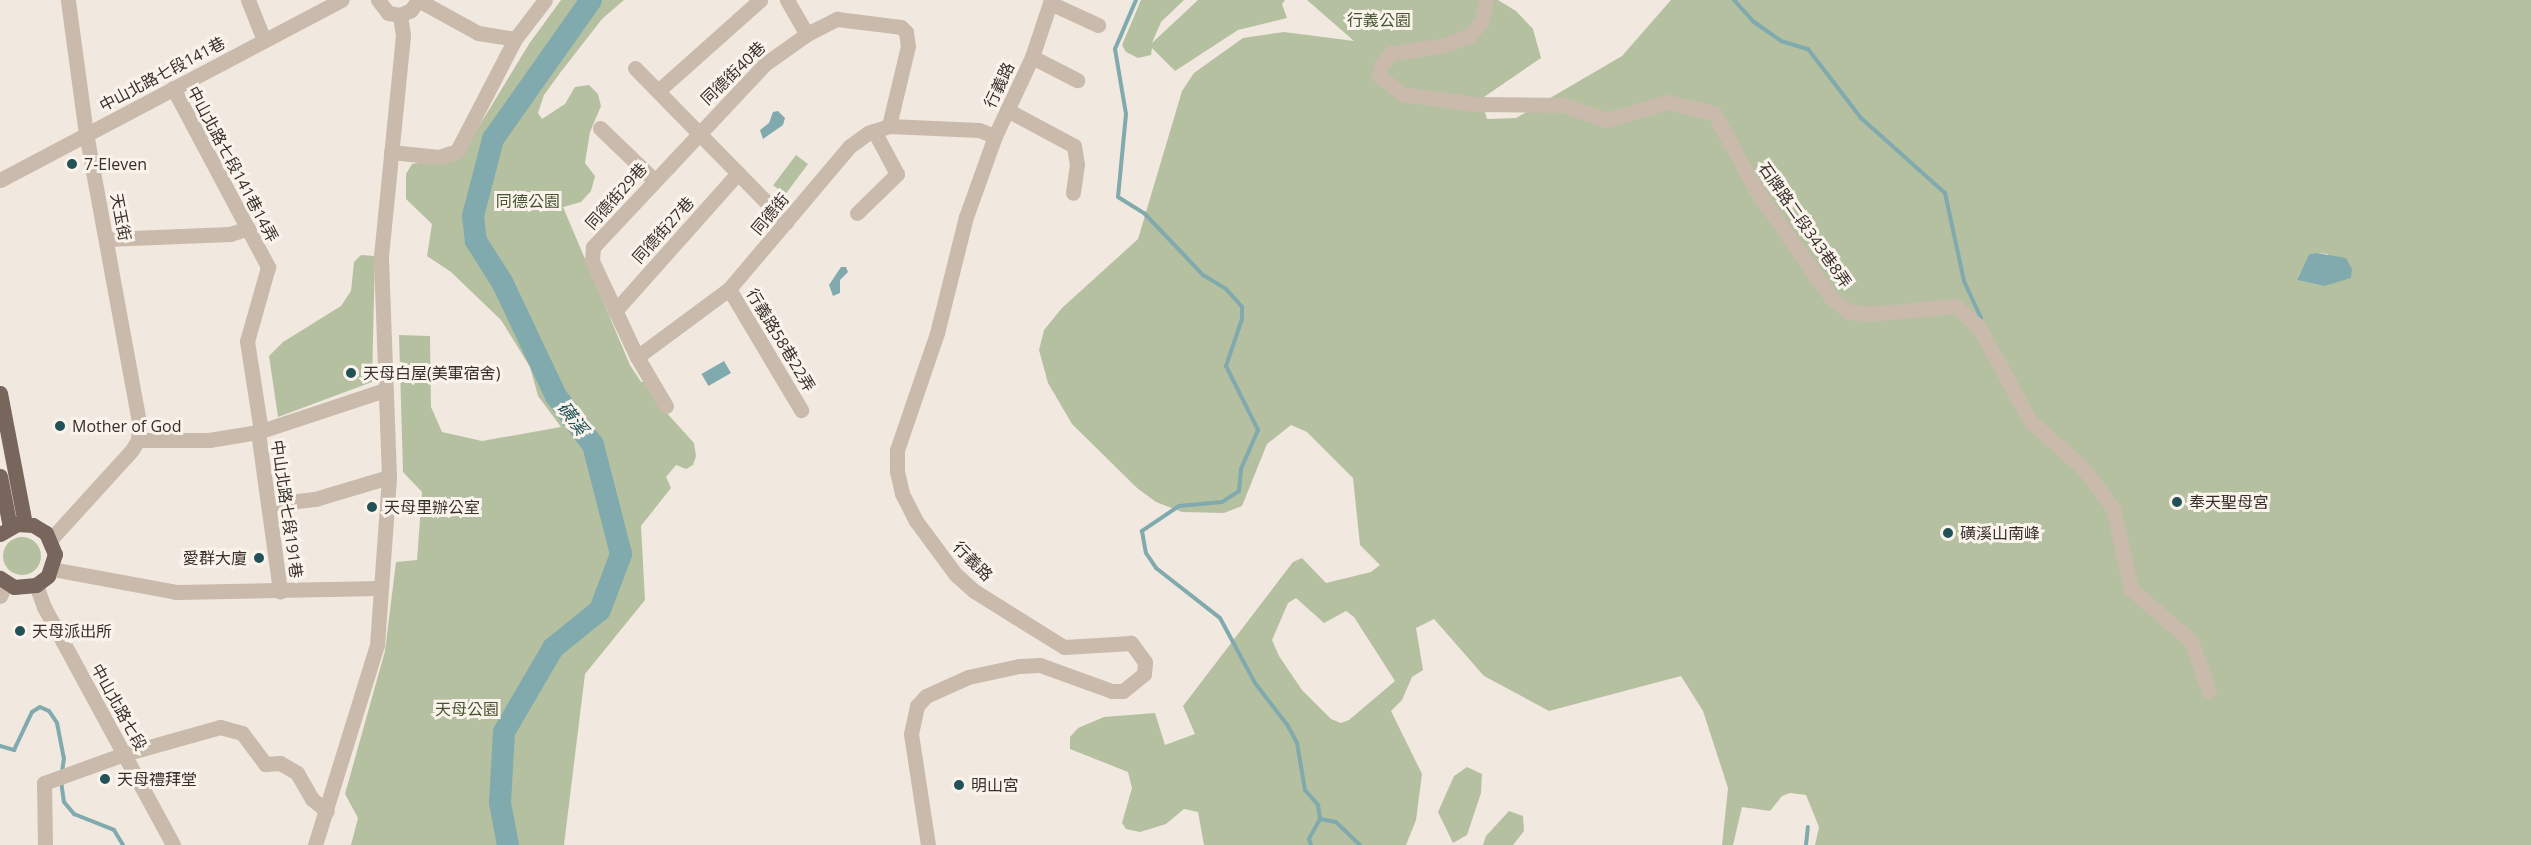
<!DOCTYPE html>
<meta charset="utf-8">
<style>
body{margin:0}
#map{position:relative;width:2531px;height:845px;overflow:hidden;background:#f1e9df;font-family:"Open Sans","Noto Sans TC",sans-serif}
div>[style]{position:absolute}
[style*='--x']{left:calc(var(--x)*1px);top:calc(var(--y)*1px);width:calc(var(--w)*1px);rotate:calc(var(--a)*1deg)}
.green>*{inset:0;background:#b5c0a0;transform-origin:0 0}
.round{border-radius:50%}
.water>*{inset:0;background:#80aaad;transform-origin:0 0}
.stream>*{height:4px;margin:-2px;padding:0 2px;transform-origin:2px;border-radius:2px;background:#80aaad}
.river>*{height:22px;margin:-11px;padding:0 11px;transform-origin:11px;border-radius:11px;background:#80aaad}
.minor>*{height:15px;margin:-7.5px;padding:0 7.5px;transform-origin:7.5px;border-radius:7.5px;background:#c9baac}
.major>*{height:15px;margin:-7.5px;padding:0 7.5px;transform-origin:7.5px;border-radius:7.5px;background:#78665c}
.dots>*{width:16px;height:16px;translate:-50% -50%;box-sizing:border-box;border:3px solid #f9f3ec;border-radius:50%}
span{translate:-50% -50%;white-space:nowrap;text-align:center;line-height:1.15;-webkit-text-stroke:6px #f9f3ec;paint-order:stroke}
.park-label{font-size:16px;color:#465430}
.street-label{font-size:16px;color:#372f2a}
.poi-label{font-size:16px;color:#372f2a}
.left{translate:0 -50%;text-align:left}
.right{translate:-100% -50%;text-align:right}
.water-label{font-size:18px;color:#225257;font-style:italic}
</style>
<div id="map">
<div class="green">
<div style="clip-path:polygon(561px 0,624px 0,602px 19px,560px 73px,544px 95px,538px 113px,542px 119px,565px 104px,575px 87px,589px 85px,598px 94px,601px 106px,590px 132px,585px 163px,595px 176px,591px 191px,581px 202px,563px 207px,630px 365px,641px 382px,647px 381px,664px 410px,694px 443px,696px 456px,693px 465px,686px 469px,676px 465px,666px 477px,671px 488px,641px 526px,645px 600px,585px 674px,564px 845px,351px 845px,358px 818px,345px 794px,385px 651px,396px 562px,417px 560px,422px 492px,403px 472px,399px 335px,430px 336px,431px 407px,442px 432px,482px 441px,561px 427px,538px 396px,530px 367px,501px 320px,451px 272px,427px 256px,432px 224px,406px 199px,406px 174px,412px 164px,462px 154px,529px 44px)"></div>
<div style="clip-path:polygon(1141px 0,1184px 0,1161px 22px,1152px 43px,1198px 0,1285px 0,1282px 4px,1287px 18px,1238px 30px,1175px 71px,1152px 48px,1151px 55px,1138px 58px,1126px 52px,1122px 45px)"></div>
<div style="clip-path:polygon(evenodd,1307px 0,1498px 0,1516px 11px,1533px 29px,1541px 58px,1481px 99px,1487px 119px,1516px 118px,1622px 56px,1671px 0,2531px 0,2531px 845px,1815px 845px,1819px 827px,1806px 795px,1790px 793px,1782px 796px,1770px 811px,1742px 807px,1733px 845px,1722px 845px,1728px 788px,1703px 711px,1681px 676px,1549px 711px,1484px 676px,1434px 619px,1416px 628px,1423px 670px,1412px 677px,1402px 700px,1391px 711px,1422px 774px,1416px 820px,1406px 845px,1204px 845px,1198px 812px,1184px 809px,1166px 824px,1140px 832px,1126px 829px,1122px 823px,1132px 788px,1128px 772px,1070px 749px,1070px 737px,1078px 728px,1104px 717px,1155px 713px,1165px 745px,1195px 734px,1183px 706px,1293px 562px,1302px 558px,1326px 583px,1371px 572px,1380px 565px,1360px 545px,1353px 478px,1307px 432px,1291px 425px,1267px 444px,1242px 506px,1224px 513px,1182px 512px,1156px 502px,1137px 488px,1072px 424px,1048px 383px,1039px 350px,1044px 330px,1062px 308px,1138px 239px,1182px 91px,1194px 73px,1243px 38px,1284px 32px,1354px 41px,1307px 0,2317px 253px,2328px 254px,2324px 286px,2297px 280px,2309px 254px,2317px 253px,1307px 0,1296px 598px,1324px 623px,1346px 611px,1354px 617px,1395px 681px,1349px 720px,1341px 723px,1331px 719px,1302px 690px,1279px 656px,1272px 640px,1288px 603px,1296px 598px)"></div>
<div style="left:796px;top:155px;width:15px;height:38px;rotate:37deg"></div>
<div style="clip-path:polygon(361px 255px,375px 256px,372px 382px,278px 417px,269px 356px,283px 342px,341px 306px,351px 291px,354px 262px)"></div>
<div class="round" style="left:3px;top:537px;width:38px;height:38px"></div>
<div style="clip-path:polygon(1467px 767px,1482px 774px,1481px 793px,1467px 835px,1453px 843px,1438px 812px,1454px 776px)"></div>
<div style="clip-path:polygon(1509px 811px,1523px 816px,1524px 831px,1513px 845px,1483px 845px,1486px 836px)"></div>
</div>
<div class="water">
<div style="clip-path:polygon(778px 111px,785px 118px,783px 125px,763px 139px,760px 130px,769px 123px,773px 112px)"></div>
<div style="clip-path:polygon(2317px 253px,2346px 258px,2352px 269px,2351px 278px,2324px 286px,2297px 280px,2309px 254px)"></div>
<div style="clip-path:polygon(841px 267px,846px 267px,848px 272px,840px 280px,840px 293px,833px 296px,829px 285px)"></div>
<div style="left:724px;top:361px;width:14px;height:26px;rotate:60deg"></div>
</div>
<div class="stream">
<div style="--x:1136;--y:0;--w:53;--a:113.2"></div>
<div style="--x:1115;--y:49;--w:66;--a:80.4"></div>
<div style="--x:1126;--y:114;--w:83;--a:95.5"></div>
<div style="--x:1118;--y:197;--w:31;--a:32"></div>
<div style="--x:1144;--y:213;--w:86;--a:46.4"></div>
<div style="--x:1203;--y:275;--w:27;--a:31"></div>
<div style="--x:1226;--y:289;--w:24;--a:48"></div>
<div style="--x:1242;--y:307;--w:12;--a:90"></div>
<div style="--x:1242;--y:319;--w:50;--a:108.8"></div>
<div style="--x:1226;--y:366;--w:72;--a:63.4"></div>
<div style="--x:1258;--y:430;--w:43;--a:113.6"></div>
<div style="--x:1241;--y:469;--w:22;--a:95"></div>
<div style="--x:1239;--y:491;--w:20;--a:147"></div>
<div style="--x:1222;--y:502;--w:43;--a:174.7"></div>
<div style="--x:1179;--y:506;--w:45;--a:146"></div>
<div style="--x:1142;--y:531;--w:22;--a:80"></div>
<div style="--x:1146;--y:553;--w:18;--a:56"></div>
<div style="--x:1156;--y:568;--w:81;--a:38"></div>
<div style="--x:1220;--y:618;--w:74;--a:61.7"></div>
<div style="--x:1255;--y:683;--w:54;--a:52.5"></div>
<div style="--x:1288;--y:726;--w:19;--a:62"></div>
<div style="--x:1297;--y:743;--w:48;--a:80.3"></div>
<div style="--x:1305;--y:790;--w:20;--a:49"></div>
<div style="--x:1318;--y:805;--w:14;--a:82"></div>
<div style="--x:1320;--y:819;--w:23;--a:119"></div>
<div style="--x:1309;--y:839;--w:6;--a:72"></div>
<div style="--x:1734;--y:0;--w:30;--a:48"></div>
<div style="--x:1754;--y:22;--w:33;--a:35"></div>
<div style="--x:1781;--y:41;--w:28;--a:17"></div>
<div style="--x:1808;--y:49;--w:87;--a:52.5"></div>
<div style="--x:1861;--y:118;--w:113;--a:41.8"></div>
<div style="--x:1945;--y:193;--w:90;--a:77.8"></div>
<div style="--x:1964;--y:281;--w:41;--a:65.3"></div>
<div style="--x:0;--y:746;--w:15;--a:16"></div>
<div style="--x:14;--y:750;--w:42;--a:-64.7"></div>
<div style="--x:32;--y:712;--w:9;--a:-32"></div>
<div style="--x:40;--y:707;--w:10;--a:24"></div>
<div style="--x:49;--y:711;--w:14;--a:56"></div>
<div style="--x:57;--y:723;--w:36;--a:79"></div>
<div style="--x:64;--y:758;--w:15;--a:98"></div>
<div style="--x:61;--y:781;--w:21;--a:82"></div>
<div style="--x:64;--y:802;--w:16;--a:50"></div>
<div style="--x:74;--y:814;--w:43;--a:21.8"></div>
<div style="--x:114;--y:830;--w:17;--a:59"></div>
<div style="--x:1320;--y:819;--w:16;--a:11"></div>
<div style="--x:1336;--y:822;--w:33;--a:44"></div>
<div style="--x:1806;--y:845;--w:18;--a:-84"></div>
</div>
<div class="river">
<div style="--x:508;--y:845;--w:43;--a:-100.8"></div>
<div style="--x:500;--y:803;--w:71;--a:-86.8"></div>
<div style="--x:504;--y:732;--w:97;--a:-59.7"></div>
<div style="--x:553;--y:648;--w:60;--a:-39"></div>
<div style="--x:600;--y:610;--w:60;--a:-69.4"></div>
<div style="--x:621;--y:554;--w:113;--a:-104.4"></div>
<div style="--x:593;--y:445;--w:61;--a:-127.1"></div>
<div style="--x:556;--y:396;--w:126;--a:-115.3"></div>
<div style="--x:502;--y:282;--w:49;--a:-122.4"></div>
<div style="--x:476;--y:241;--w:25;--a:-97"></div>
<div style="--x:473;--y:216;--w:80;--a:-75.4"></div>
<div style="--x:493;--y:139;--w:170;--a:-54.8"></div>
</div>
<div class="minor">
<div style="--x:248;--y:0;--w:43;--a:68.2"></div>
<div style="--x:378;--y:0;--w:16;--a:52"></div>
<div style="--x:388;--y:13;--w:12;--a:9"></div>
<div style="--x:400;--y:15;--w:12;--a:-24"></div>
<div style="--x:411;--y:10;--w:12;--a:-55"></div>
<div style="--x:418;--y:0;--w:68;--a:28.8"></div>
<div style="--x:478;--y:33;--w:37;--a:9"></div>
<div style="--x:787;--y:0;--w:39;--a:60"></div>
<div style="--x:1486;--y:0;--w:21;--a:101"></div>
<div style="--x:1482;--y:21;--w:20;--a:131"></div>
<div style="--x:1469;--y:36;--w:30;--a:160"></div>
<div style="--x:1441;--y:46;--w:50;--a:172"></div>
<div style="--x:1391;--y:53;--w:16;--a:130"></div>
<div style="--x:1381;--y:65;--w:11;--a:100"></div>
<div style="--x:1379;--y:76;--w:29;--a:38"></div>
<div style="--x:1402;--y:94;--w:73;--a:7.9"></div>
<div style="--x:1474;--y:104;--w:90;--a:0.6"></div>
<div style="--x:1564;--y:105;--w:45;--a:19.7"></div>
<div style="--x:1606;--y:120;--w:64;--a:-16.4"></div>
<div style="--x:1667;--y:102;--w:48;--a:13.2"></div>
<div style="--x:1714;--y:113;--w:88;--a:61.4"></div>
<div style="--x:1756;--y:190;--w:133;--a:55.1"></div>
<div style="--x:1832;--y:299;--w:21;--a:37"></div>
<div style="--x:1849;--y:312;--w:21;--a:5"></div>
<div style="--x:1870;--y:314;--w:85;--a:-5.4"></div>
<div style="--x:1955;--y:306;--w:32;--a:41"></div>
<div style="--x:1979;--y:327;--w:107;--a:61.5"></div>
<div style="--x:2030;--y:421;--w:72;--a:41.6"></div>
<div style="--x:2084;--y:469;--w:49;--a:53.4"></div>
<div style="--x:2113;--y:508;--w:83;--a:77.5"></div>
<div style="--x:2131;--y:589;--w:79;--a:40.9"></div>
<div style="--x:2191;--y:641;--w:53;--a:70.2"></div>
<div style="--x:1050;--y:3;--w:53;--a:24.6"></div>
<div style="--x:1032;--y:57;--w:51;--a:27.1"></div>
<div style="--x:635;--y:68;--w:216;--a:45.6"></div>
<div style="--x:173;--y:88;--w:203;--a:62"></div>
<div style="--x:268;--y:267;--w:77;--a:105.8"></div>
<div style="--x:247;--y:341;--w:91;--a:81.2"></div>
<div style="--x:658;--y:91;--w:137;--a:-41.7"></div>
<div style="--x:1007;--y:110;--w:76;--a:28.2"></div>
<div style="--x:1074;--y:146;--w:18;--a:81"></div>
<div style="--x:1077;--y:164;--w:29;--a:98"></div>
<div style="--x:600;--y:128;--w:75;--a:43.9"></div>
<div style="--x:391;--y:152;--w:48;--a:5.9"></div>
<div style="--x:439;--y:157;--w:19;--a:-18"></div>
<div style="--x:457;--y:151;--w:126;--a:-62.6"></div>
<div style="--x:515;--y:39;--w:49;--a:-52.4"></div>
<div style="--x:0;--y:180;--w:386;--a:-27.8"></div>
<div style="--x:857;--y:213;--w:56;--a:-44.3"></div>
<div style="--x:897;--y:174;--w:49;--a:-118.1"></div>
<div style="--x:107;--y:239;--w:123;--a:-2.3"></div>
<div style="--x:230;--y:234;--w:19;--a:-18"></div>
<div style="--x:729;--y:289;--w:141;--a:59.2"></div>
<div style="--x:615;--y:311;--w:185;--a:-48.3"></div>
<div style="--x:637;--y:357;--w:106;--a:-115.1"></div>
<div style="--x:592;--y:261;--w:14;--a:-86"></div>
<div style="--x:593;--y:247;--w:251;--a:-46.8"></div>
<div style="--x:765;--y:64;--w:52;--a:-35.5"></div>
<div style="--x:807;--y:34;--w:34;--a:-27"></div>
<div style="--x:837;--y:19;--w:64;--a:7.1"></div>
<div style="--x:901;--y:27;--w:7;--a:45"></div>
<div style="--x:906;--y:32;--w:14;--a:82"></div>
<div style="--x:908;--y:46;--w:82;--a:103.4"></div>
<div style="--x:666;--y:406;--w:57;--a:-120.6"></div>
<div style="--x:637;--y:357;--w:114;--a:-36.5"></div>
<div style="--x:729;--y:289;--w:187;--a:-49.8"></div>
<div style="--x:850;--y:146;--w:22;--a:-36"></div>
<div style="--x:868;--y:133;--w:22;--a:-18"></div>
<div style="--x:889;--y:126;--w:90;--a:2.5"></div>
<div style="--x:979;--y:130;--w:17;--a:21"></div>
<div style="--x:258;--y:432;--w:161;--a:82.1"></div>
<div style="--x:138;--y:440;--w:71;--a:0"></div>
<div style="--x:209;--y:440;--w:50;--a:-9.3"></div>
<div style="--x:258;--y:432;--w:134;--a:-18.3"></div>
<div style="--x:270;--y:504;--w:45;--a:-6.3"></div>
<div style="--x:315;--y:499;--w:77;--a:-16.6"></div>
<div style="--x:51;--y:539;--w:120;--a:-47.7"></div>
<div style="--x:132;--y:450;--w:12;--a:-59"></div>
<div style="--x:138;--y:440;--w:18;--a:-87"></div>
<div style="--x:139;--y:422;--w:293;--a:-100.4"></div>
<div style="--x:86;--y:134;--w:135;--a:-97.7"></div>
<div style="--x:52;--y:569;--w:126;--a:10.5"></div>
<div style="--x:176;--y:592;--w:202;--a:-1.1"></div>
<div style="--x:36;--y:585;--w:23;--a:70"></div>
<div style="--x:44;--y:607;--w:271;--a:61.5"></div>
<div style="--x:0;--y:596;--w:14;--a:-65"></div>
<div style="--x:45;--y:845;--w:62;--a:-90.9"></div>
<div style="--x:44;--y:783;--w:85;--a:-19.9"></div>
<div style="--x:124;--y:754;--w:100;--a:-15.7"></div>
<div style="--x:220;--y:727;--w:23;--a:15"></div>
<div style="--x:242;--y:733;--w:39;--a:53"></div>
<div style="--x:265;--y:764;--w:15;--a:-4"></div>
<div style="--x:280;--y:763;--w:20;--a:30"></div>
<div style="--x:297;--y:773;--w:30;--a:60"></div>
<div style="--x:312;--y:799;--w:19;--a:39"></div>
<div style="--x:315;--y:845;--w:209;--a:-72.8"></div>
<div style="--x:377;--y:645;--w:168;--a:-85.9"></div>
<div style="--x:389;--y:477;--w:221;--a:-92.1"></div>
<div style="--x:381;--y:256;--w:222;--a:-84.3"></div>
<div style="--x:403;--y:35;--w:20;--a:-99"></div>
<div style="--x:928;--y:845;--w:112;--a:-98.7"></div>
<div style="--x:911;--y:734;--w:29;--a:-78"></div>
<div style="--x:917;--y:706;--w:13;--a:-48"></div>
<div style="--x:926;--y:696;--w:46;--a:-24.3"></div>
<div style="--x:968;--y:677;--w:52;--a:-12.2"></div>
<div style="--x:1019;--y:666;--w:21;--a:-3"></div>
<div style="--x:1040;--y:665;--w:77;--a:19.9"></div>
<div style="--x:1112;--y:691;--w:11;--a:0"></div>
<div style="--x:1123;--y:691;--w:27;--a:-39"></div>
<div style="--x:1144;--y:674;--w:12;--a:-85"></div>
<div style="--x:1145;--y:662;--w:24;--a:-126"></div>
<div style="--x:1131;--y:643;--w:67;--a:176.6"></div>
<div style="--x:1064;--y:647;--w:106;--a:-148.1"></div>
<div style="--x:974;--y:591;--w:24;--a:-138"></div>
<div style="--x:956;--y:575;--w:67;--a:-126.5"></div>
<div style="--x:916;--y:521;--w:31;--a:-117"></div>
<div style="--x:902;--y:493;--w:22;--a:-103"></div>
<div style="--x:897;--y:472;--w:22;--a:-90"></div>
<div style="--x:897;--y:450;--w:124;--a:-71.1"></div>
<div style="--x:937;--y:333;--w:120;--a:-76"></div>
<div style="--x:966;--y:217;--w:86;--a:-70.3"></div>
<div style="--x:995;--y:136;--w:87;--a:-64.9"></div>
<div style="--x:1032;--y:57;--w:60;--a:-71.6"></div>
</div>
<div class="major">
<div style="--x:0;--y:393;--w:133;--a:79.2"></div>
<div style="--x:0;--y:476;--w:52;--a:78.9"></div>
<div style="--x:0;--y:534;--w:20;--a:-30"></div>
<div style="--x:17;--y:524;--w:16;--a:4"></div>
<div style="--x:33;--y:525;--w:15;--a:32"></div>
<div style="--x:46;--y:533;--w:23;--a:67"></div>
<div style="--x:55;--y:554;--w:23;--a:108"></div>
<div style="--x:48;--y:576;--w:15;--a:143"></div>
<div style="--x:36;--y:585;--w:22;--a:175"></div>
<div style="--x:14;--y:587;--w:17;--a:-147"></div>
</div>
<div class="dots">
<div style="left:72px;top:164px;background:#225257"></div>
<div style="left:351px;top:373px;background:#225257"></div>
<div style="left:60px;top:426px;background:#225257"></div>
<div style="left:2177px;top:502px;background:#225257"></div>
<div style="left:372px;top:507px;background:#225257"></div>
<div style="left:1948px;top:533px;background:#225257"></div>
<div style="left:259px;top:558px;background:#225257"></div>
<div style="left:20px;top:631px;background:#225257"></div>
<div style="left:105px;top:779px;background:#225257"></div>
<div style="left:959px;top:785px;background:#225257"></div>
</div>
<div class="park-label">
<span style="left:1379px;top:20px">行義公園</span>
<span style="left:528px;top:201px">同德公園</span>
<span style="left:467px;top:709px">天母公園</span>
</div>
<div class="street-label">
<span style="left:733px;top:73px;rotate:-44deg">同德街40巷</span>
<span style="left:162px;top:74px;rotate:-28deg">中山北路七段141巷</span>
<span style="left:999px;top:85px;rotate:-65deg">行義路</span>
<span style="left:233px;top:164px;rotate:62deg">中山北路七段141巷14弄</span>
<span style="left:616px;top:196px;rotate:-48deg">同德街29巷</span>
<span style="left:770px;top:214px;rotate:-50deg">同德街</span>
<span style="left:121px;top:217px;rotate:79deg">天玉街</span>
<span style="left:1805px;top:225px;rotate:55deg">石牌路二段343巷8弄</span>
<span style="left:663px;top:230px;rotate:-48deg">同德街27巷</span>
<span style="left:781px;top:340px;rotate:59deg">行義路58巷22弄</span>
<span style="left:287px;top:509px;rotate:82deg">中山北路七段191巷</span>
<span style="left:973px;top:561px;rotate:45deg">行義路</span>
<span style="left:119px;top:707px;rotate:61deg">中山北路七段</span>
</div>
<div class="poi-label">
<span class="left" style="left:84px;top:164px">7-Eleven</span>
<span class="left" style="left:363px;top:373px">天母白屋(美軍宿舍)</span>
<span class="left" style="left:72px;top:426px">Mother of God</span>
<span class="left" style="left:2189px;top:502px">奉天聖母宮</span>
<span class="left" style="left:384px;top:507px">天母里辦公室</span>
<span class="left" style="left:1960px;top:533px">磺溪山南峰</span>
<span class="right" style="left:247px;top:558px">愛群大廈</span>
<span class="left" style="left:32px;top:631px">天母派出所</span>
<span class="left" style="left:117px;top:779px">天母禮拜堂</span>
<span class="left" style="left:971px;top:785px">明山宮</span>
</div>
<div class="water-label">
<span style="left:573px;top:418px;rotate:53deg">磺溪</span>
</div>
</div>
